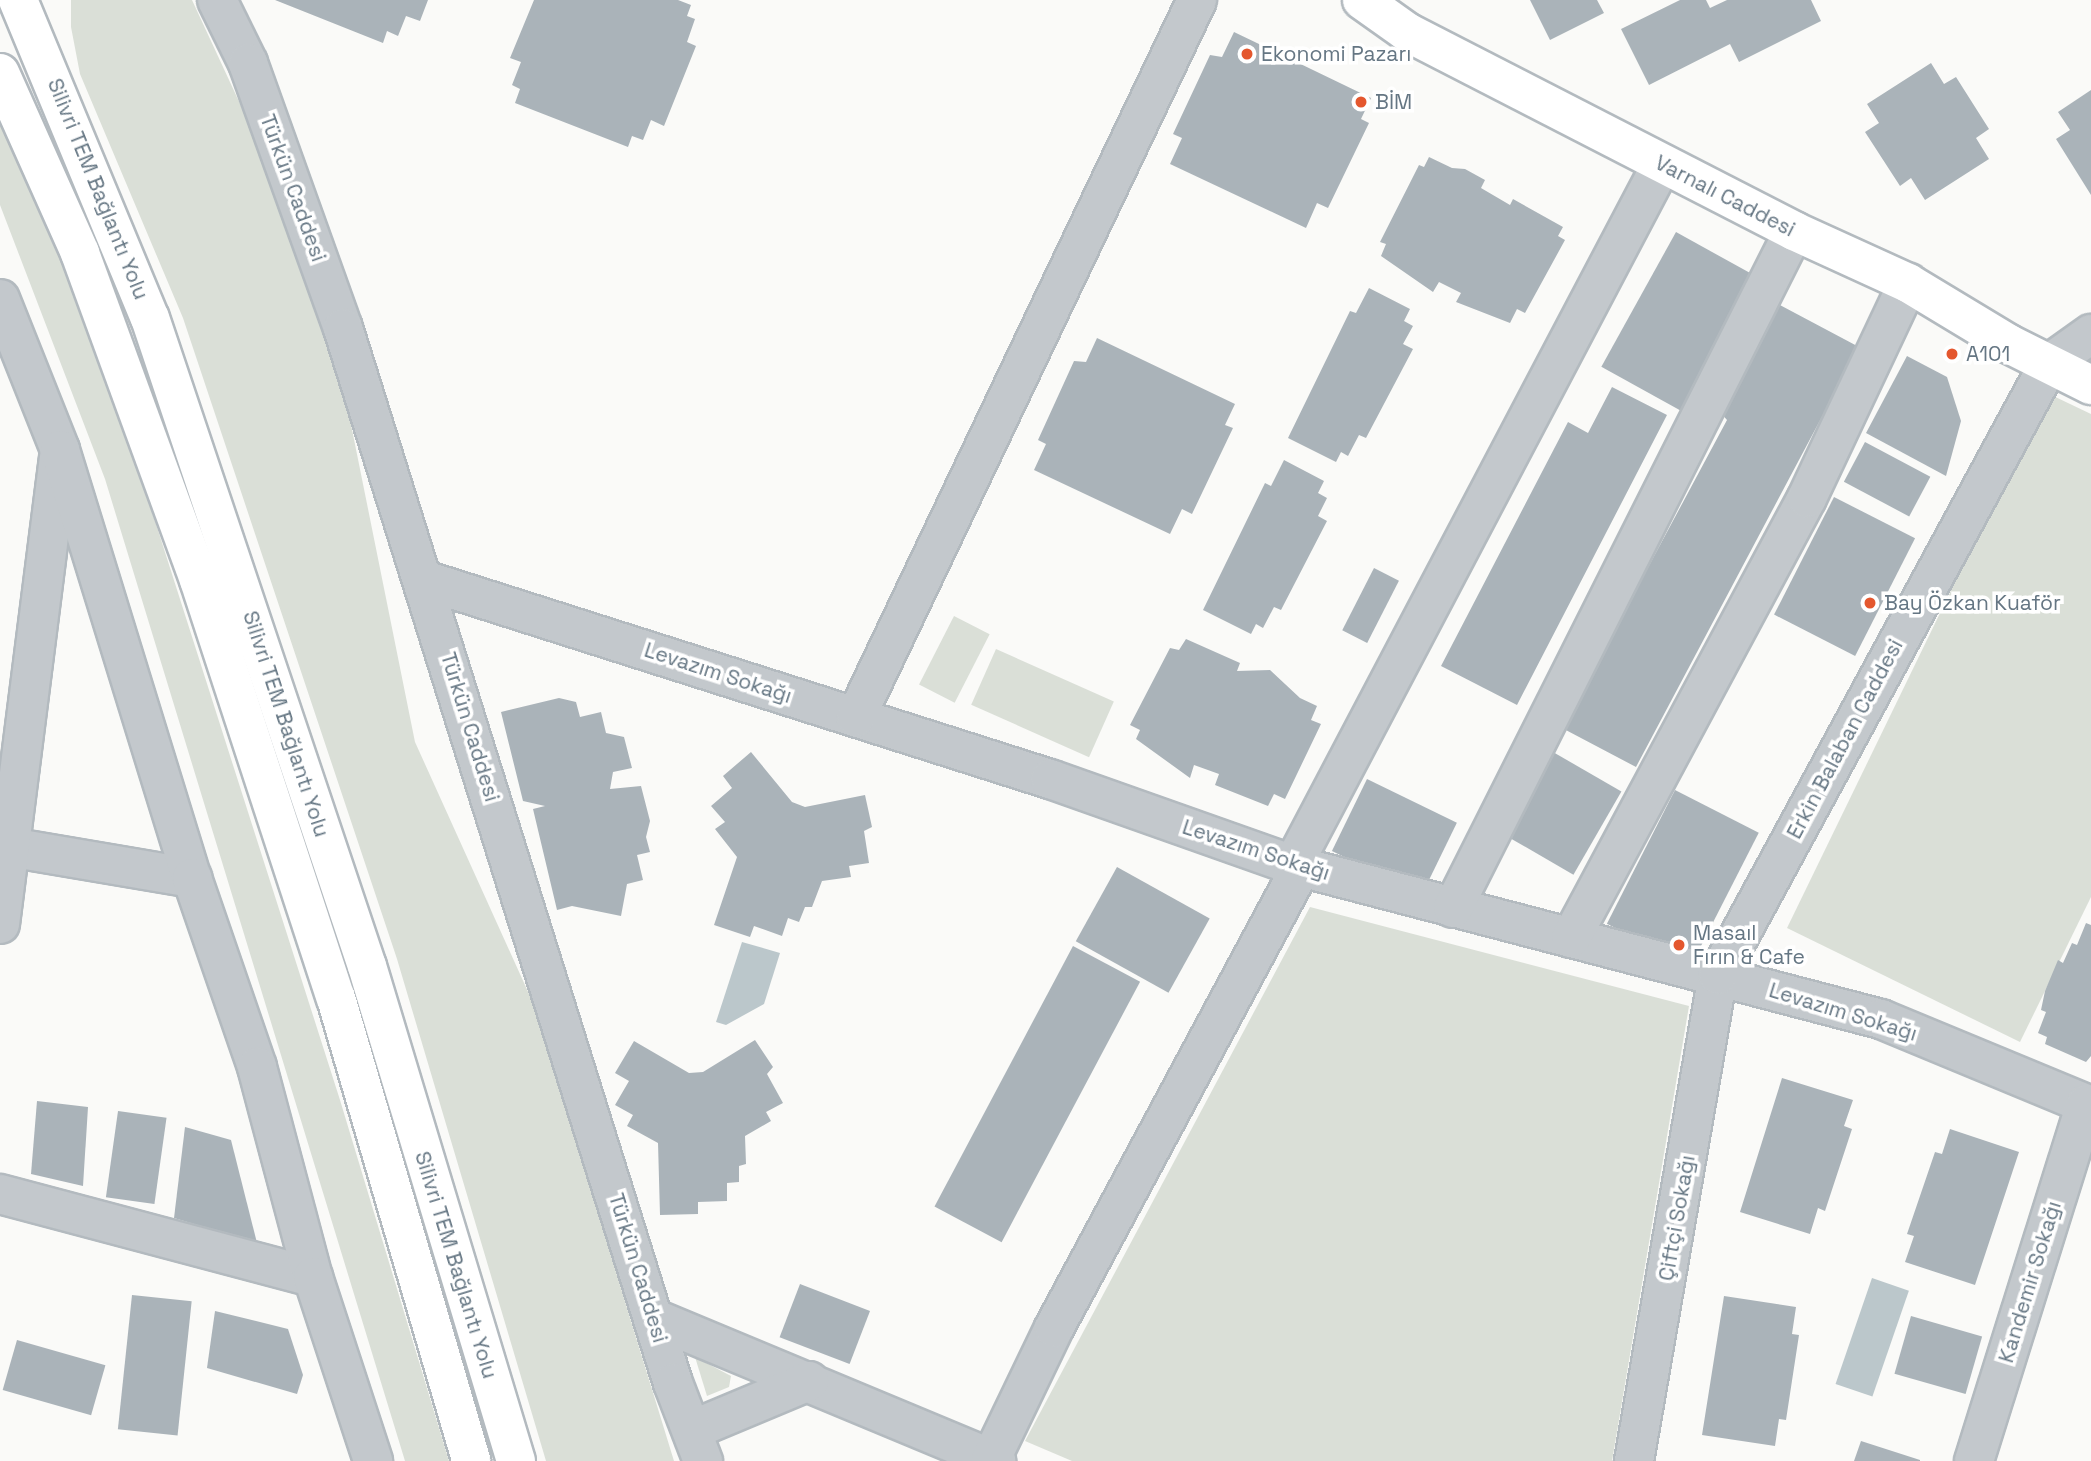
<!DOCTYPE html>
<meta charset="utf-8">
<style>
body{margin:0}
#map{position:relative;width:2091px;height:1461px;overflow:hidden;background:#fafaf8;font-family:"Space Grotesk",sans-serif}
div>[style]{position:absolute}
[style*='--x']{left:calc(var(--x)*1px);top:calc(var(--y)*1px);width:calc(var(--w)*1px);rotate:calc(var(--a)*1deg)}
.green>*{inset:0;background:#dadfd7;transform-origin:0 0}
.water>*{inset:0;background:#bbc7cb;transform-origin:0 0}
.building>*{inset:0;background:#aab3b9;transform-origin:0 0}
.roads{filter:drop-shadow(2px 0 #b3babf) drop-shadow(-2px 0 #b3babf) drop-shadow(0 2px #b3babf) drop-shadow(0 -2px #b3babf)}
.minor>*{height:38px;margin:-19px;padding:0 19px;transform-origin:19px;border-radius:19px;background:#c3c8cc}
.tertiary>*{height:38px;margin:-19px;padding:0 19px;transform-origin:19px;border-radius:19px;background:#c3c8cc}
.secondary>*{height:38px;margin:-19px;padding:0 19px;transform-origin:19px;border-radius:19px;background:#fff}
.trunk>*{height:38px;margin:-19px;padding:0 19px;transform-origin:19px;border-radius:19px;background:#fff}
.dots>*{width:19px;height:19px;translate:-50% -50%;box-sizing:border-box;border:4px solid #fff;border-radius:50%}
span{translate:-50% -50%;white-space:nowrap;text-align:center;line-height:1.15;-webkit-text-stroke:7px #fff;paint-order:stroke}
.poi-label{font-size:21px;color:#657683}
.left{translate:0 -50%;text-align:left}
.street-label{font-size:21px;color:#657683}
</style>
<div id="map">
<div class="green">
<div style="clip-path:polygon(71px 0,192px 0,293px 218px,337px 355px,415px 742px,534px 1005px,674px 1461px,546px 1461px,397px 959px,183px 318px,80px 74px,71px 27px)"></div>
<div style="clip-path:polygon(0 112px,83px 311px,156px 524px,340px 1100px,449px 1461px,405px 1461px,105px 479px,0 205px)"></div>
<div style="clip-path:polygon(2047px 393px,2091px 414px,2091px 897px,2020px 1042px,1787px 928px)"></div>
<div style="left:954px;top:616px;width:40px;height:77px;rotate:27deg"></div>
<div style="left:996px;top:649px;width:129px;height:61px;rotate:24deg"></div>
<div style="clip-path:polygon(1310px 907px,1689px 1006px,1612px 1461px,1072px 1461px,1025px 1441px)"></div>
<div style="clip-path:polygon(695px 1357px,731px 1376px,729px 1387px,707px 1396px)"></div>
</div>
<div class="water">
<div style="clip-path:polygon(742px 942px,780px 953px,764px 1004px,726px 1025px,716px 1022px)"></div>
<div style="left:1872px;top:1278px;width:39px;height:112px;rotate:19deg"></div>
</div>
<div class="building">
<div style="clip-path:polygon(275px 0,428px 0,420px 21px,406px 16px,398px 36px,387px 31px,383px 43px)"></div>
<div style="clip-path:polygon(534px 0,678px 0,691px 5px,687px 16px,695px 19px,687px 42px,696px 46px,664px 126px,651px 120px,643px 140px,632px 136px,628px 147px,515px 103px,520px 89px,512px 85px,521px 62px,510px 58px)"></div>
<div style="clip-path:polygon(1530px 0,1597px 0,1604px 13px,1550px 40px)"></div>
<div style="clip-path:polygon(1680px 0,1706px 0,1710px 8px,1727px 0,1811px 0,1821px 21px,1739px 62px,1730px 44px,1649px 85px,1621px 29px)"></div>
<div style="clip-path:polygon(1234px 32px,1371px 98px,1361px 119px,1369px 123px,1328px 208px,1317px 203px,1306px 228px,1170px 164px,1182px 138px,1173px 134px,1210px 55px,1222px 57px)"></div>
<div style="clip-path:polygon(1931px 63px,1944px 84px,1956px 77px,1989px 129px,1976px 138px,1989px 159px,1925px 200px,1911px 178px,1900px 186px,1865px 132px,1879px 123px,1867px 104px)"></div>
<div style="clip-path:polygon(2091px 90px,2091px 195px,2056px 139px,2070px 130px,2058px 112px)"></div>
<div style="clip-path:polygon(1429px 157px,1452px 168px,1465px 169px,1485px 180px,1481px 188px,1510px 205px,1513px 199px,1563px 227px,1558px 236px,1565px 240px,1525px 313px,1517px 309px,1510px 323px,1456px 302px,1461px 293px,1439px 282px,1433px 292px,1381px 256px,1386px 244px,1380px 242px,1419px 165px,1424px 167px)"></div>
<div style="left:1676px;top:232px;width:92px;height:154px;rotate:29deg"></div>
<div style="clip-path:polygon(1369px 288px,1410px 309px,1404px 321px,1413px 326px,1403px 344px,1413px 349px,1366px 438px,1359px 435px,1348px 456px,1341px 452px,1336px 462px,1288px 438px,1350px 311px,1356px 313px)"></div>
<div style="clip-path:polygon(1776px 303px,1859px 347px,1636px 767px,1562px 728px,1727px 420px,1719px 411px)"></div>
<div style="clip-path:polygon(1097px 338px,1235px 404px,1225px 425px,1233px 428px,1192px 514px,1182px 509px,1170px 534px,1034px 470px,1046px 444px,1038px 440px,1074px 361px,1086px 362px)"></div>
<div style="clip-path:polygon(1907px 356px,1947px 377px,1961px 421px,1946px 476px,1866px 433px)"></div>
<div style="clip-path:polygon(1612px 387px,1667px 415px,1517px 705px,1441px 666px,1568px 422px,1588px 433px)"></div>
<div style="left:1865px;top:442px;width:74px;height:45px;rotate:28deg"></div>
<div style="clip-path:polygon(1284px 460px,1324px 481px,1318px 493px,1327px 498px,1318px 516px,1327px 521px,1281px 610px,1274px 607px,1263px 628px,1256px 624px,1251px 634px,1203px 610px,1265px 483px,1271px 486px)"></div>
<div style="left:1834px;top:497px;width:91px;height:132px;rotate:27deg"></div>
<div style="left:1374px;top:568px;width:28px;height:70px;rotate:27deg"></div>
<div style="clip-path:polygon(1186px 639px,1240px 663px,1237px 671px,1270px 670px,1300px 698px,1317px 706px,1311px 720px,1321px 724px,1285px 799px,1274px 794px,1268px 806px,1215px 785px,1219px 774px,1194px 765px,1190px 778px,1136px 739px,1140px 730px,1130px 725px,1170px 648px,1179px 650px)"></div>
<div style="clip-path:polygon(559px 698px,576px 702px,580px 717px,601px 712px,606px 733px,624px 737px,632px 768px,613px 772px,610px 789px,641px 786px,650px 821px,646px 837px,650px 852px,637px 855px,643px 880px,627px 884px,621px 916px,572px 906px,557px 910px,533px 809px,545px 806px,523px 801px,501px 712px)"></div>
<div style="clip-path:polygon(751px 752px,792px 802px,805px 807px,865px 795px,872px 827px,864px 831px,869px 863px,849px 866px,851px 877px,822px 881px,812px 907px,805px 907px,799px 922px,788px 918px,782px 936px,754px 926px,750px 937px,714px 925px,737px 857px,715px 829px,725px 822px,711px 806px,732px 788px,723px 776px)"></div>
<div style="left:1553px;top:752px;width:79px;height:96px;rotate:30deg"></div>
<div style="left:1367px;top:779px;width:100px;height:80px;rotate:26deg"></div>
<div style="left:1675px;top:790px;width:94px;height:150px;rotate:27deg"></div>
<div style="left:1117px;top:867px;width:106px;height:85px;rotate:29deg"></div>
<div style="clip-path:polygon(2086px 923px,2091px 925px,2091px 1056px,2086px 1062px,2045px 1044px,2047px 1037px,2038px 1033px,2046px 1012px,2041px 1010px,2045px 991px,2058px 960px,2063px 963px,2072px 943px,2077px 945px)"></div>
<div style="left:1073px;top:946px;width:76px;height:295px;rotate:28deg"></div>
<div style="clip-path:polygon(755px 1040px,773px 1067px,767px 1074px,783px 1103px,766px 1112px,771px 1121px,745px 1136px,746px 1164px,739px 1166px,739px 1182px,727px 1183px,727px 1201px,698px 1202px,698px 1214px,660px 1215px,658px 1143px,627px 1126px,633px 1115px,615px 1105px,629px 1081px,615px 1073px,634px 1041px,689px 1073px,703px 1072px)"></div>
<div style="clip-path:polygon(1782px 1078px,1853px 1100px,1844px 1126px,1852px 1129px,1825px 1211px,1818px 1208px,1810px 1234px,1740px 1212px)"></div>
<div style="clip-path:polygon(37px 1101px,88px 1107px,83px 1186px,31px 1174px)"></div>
<div style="left:118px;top:1111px;width:49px;height:87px;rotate:8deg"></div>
<div style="clip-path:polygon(185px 1127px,231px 1140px,257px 1243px,174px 1218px)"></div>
<div style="clip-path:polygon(1950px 1129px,2019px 1152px,1975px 1285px,1905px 1262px,1914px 1236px,1907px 1234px,1935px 1152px,1942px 1154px)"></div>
<div style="left:800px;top:1284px;width:75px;height:57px;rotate:21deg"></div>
<div style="left:132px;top:1295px;width:60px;height:135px;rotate:6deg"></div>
<div style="clip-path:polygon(1724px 1296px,1796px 1307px,1792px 1334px,1799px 1335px,1786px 1420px,1779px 1419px,1775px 1446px,1702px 1435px)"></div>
<div style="clip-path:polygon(215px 1311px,288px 1329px,303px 1375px,297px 1394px,207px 1368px)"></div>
<div style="left:1911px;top:1316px;width:74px;height:60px;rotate:16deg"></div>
<div style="left:17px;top:1340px;width:92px;height:52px;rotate:16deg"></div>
<div style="clip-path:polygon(1861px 1441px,1920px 1460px,1920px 1461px,1854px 1461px)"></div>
</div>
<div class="roads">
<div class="minor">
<div style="--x:424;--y:580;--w:657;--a:17.64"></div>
<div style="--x:1050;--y:779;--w:258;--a:19.5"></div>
<div style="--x:1293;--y:865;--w:608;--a:14.68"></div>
<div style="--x:1881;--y:1019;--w:227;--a:22.5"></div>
<div style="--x:856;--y:717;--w:794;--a:-64.56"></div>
<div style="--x:9;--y:847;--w:186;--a:9.6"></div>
<div style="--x:1293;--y:865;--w:792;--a:-62.24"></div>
<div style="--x:1453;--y:908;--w:758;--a:-63.27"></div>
<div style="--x:0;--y:924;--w:478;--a:-82.8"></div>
<div style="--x:1571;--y:938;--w:499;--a:-61.8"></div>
<div style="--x:1807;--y:498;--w:238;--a:-64.8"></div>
<div style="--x:0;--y:1194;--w:324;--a:14.9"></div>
<div style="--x:653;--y:1318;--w:372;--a:22.6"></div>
<div style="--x:692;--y:1430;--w:127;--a:-22.7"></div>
<div style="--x:991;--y:1459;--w:145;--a:-64.3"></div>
<div style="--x:1054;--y:1328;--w:519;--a:-61.8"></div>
<div style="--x:1634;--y:1461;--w:493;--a:-80.2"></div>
<div style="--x:1974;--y:1461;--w:374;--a:-72.6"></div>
</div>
<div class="tertiary">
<div style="--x:217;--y:0;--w:70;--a:63.8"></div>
<div style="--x:248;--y:63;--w:282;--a:70.3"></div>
<div style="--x:343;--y:328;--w:1105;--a:72.63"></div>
<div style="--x:673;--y:1383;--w:84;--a:69"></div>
<div style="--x:0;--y:299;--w:162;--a:68.3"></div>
<div style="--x:60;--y:450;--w:448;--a:72.9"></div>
<div style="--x:192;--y:878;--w:200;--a:71"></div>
<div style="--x:257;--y:1067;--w:217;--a:75.1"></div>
<div style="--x:313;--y:1277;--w:194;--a:71.9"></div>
<div style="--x:1718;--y:975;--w:695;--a:-61.55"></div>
<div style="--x:2049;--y:364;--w:52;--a:-35.5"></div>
</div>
<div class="secondary">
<div style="--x:1362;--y:0;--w:55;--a:35.4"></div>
<div style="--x:1407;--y:32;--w:435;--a:27.2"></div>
<div style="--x:1794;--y:231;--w:125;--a:24.5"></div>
<div style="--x:1908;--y:283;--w:118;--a:31.1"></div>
<div style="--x:2009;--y:344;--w:92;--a:26.6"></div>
</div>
<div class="trunk">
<div style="--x:18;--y:0;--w:344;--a:67.5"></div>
<div style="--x:150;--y:318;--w:683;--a:71.49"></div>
<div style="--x:367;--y:966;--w:517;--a:73.25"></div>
<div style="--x:0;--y:73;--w:197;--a:66"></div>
<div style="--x:80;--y:253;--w:348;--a:70"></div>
<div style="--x:199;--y:580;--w:440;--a:71.9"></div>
<div style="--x:336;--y:998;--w:482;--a:73.7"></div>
</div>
</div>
<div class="dots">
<div style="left:1247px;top:54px;background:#e4572e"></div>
<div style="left:1361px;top:102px;background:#e4572e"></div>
<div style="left:1952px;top:354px;background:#e4572e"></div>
<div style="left:1870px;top:603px;background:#e4572e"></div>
<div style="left:1679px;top:945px;background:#e4572e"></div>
</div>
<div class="poi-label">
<span class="left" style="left:1261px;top:54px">Ekonomi Pazarı</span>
<span class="left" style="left:1375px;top:102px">BİM</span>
<span class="left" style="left:1966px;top:354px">A101</span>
<span class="left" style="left:1884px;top:603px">Bay Özkan Kuaför</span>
<span class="left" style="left:1693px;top:945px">Masaıl<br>Fırın &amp; Cafe</span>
</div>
<div class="street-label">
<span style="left:293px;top:188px;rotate:70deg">Türkün Caddesi</span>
<span style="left:98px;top:189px;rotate:68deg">Silivri TEM Bağlantı Yolu</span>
<span style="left:1725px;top:196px;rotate:27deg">Varnalı Caddesi</span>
<span style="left:718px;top:673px;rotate:18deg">Levazım Sokağı</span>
<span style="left:286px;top:724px;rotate:72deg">Silivri TEM Bağlantı Yolu</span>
<span style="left:470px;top:727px;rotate:73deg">Türkün Caddesi</span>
<span style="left:1845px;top:739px;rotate:-62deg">Erkin Balaban Caddesi</span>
<span style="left:1256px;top:850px;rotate:18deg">Levazım Sokağı</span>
<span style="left:1843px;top:1012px;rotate:17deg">Levazım Sokağı</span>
<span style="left:1677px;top:1218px;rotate:-80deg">Çiftçi Sokağı</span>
<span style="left:456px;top:1265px;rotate:73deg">Silivri TEM Bağlantı Yolu</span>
<span style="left:638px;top:1268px;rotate:73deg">Türkün Caddesi</span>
<span style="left:2030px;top:1282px;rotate:-73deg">Kandemir Sokağı</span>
</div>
</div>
